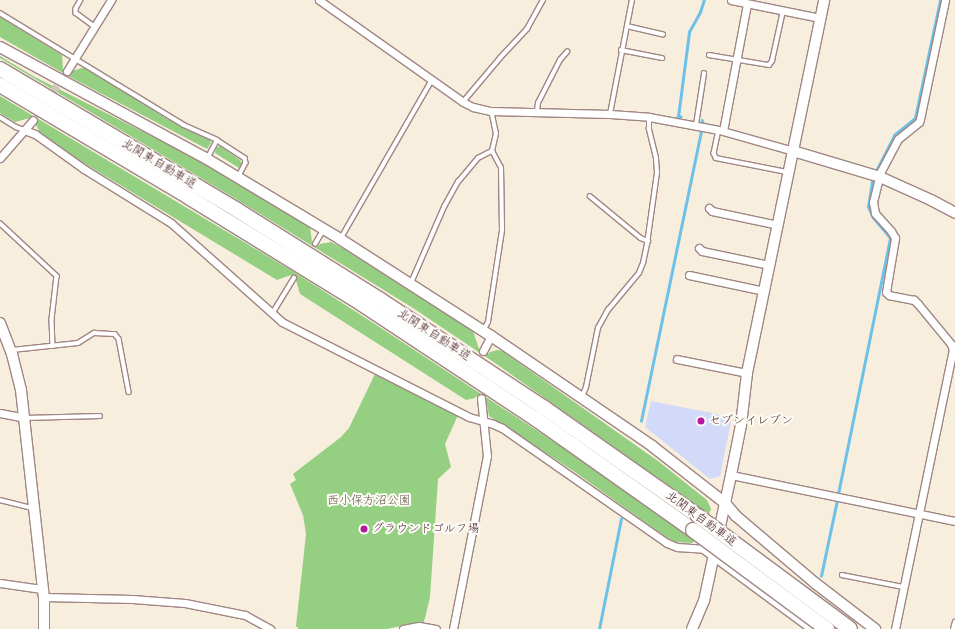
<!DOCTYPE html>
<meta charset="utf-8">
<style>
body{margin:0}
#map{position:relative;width:955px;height:629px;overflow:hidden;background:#f7eedd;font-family:"Shantell Sans","Klee One",sans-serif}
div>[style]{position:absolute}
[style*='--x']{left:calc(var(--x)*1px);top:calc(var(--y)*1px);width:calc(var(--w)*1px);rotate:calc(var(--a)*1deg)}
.built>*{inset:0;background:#d2d9f9}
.green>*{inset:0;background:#95cf82}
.stream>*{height:2.5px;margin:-1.25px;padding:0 1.25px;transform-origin:1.25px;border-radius:1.25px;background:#6dc1e9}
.street-tunnel>*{height:7px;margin-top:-3.5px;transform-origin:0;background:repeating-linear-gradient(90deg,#d4c5b9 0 7px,transparent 0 10.5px)}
.roads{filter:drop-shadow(1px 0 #a08684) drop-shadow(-1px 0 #a08684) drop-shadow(0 1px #a08684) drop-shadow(0 -1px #a08684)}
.lane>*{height:3.5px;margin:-1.75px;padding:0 1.75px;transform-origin:1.75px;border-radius:1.75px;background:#fff}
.street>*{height:7px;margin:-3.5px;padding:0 3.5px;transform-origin:3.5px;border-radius:3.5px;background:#fff}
.secondary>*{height:10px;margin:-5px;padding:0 5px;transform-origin:5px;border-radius:5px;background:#fff}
.highway>*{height:14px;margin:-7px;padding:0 7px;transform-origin:7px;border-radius:7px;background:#fff}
.bridges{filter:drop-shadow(1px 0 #a08684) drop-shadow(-1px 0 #a08684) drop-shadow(0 1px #a08684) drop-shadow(0 -1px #a08684)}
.highway-bridge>*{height:14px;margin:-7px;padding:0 7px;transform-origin:7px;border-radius:7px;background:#fff}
.dots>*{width:11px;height:11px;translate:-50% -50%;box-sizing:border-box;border:2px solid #fdfcf7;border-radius:50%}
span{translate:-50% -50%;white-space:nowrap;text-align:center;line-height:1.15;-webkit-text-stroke:4px #fdfcf7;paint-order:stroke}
.street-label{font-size:12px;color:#4a1f2b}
.poi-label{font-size:12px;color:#4a1f2b}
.left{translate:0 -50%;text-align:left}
.park-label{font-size:12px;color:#605445}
</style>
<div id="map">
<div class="built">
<div style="clip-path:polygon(651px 401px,732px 417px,720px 476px,710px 479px,645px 427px)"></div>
</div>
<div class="green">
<div style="clip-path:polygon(0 17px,62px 55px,63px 69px,71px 73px,72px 71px,85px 67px,167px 119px,210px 139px,211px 143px,207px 149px,70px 77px,0 37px)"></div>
<div style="clip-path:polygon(0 56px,33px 76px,187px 154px,310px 227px,312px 242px,318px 246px,320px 244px,331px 242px,344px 249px,473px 331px,479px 349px,489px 354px,490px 352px,497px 350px,502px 351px,658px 461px,707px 500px,711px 509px,709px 514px,495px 363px,413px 308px,236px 199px,0 58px)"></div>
<div style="clip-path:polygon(0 96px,294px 272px,378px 326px,577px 457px,695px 541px,692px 543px,675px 542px,666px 537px,572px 470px,489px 416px,486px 400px,476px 396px,475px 398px,466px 400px,300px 294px,296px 280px,291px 275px,277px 280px,64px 151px,40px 132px,36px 125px,37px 122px,30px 118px,15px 122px,0 113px)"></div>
<div style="clip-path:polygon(220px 146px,240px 160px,242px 163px,239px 168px,215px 153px,216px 148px)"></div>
<div style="clip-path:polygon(375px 374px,458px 415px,445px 444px,451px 467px,438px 479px,430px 597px,425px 618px,423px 624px,410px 624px,387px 629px,299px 629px,296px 626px,306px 534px,303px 515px,290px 484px,296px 480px,293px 474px,341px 437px,349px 428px)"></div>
</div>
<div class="stream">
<div style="--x:681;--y:117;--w:3;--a:180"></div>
<div style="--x:678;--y:117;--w:86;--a:-82.6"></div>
<div style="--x:689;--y:32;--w:23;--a:-61"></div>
<div style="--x:700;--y:12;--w:13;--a:-72"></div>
<div style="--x:702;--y:120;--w:2;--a:63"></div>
<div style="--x:877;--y:169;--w:38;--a:-63"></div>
<div style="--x:894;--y:135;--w:27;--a:-39"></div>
<div style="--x:915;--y:118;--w:121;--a:-78"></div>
<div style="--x:641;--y:421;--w:297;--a:-78.3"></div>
<div style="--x:838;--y:494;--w:261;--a:-78.5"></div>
<div style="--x:890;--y:238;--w:26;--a:-130"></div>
<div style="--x:873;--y:218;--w:12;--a:-114"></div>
<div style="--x:868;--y:207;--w:25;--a:-81"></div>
<div style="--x:821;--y:576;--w:78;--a:-78.1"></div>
<div style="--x:599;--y:629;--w:112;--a:-78.7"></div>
</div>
<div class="street-tunnel">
<div style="--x:47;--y:100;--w:35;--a:-55"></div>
</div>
<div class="roads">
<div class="lane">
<div style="--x:81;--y:0;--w:10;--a:119"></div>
<div style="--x:76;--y:9;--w:4;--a:90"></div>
<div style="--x:76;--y:13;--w:24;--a:36"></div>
<div style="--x:0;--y:13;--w:215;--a:31.3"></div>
<div style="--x:184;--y:125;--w:36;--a:24"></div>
<div style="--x:217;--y:140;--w:33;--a:33"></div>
<div style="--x:245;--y:158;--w:5;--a:79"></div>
<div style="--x:246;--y:163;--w:15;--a:118"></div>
<div style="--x:627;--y:26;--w:37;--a:13"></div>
<div style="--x:621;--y:50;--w:42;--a:11"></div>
<div style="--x:709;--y:55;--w:61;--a:9.5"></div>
<div style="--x:769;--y:65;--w:5;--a:-53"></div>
<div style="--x:772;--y:61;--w:51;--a:-77.6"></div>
<div style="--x:463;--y:102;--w:57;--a:-49.9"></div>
<div style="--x:500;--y:58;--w:40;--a:-47"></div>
<div style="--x:527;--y:29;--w:33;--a:-61"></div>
<div style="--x:537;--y:111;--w:8;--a:-83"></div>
<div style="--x:538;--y:103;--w:48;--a:-62.9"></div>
<div style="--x:560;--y:60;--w:11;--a:-49"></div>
<div style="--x:610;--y:114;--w:116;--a:-79.1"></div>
<div style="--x:0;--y:117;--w:19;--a:32"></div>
<div style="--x:16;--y:127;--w:9;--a:21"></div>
<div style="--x:696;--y:125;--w:52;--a:-81.1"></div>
<div style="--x:719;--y:130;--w:24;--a:102"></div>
<div style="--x:714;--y:153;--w:5;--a:68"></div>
<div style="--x:716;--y:158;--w:72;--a:11.2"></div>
<div style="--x:207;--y:159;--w:21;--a:-62"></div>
<div style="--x:590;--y:196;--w:66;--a:39.5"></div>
<div style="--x:641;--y:238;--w:8;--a:23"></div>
<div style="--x:0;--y:223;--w:78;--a:42.9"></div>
<div style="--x:57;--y:276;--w:43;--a:96.6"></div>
<div style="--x:52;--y:319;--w:27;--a:88"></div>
<div style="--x:341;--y:238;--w:182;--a:-60.1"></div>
<div style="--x:315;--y:244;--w:17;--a:-59"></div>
<div style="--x:411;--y:283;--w:83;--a:-66.5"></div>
<div style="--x:444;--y:207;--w:29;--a:-61"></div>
<div style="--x:458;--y:182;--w:31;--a:-50"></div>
<div style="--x:478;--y:158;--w:16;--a:-27"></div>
<div style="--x:272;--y:314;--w:42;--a:-58.6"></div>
<div style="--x:483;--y:331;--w:10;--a:-61"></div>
<div style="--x:488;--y:322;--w:93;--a:-81.3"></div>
<div style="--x:502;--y:230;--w:62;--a:-90.9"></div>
<div style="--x:501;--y:168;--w:19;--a:-118"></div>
<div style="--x:492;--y:151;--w:17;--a:-77"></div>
<div style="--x:496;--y:134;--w:24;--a:-102"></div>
<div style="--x:12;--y:350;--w:66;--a:-6.1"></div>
<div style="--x:78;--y:343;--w:19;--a:-32"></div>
<div style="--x:94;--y:333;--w:21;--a:3"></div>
<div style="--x:115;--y:334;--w:6;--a:51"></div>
<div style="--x:119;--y:339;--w:54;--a:79.3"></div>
<div style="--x:582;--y:397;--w:11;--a:-68"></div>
<div style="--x:586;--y:387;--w:60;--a:-78.5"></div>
<div style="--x:598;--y:328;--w:21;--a:-61"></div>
<div style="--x:608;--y:310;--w:48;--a:-50"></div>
<div style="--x:639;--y:273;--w:11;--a:-68"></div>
<div style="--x:643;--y:263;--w:19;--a:-78"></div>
<div style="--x:647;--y:244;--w:72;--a:-82"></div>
<div style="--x:657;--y:173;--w:15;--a:-94"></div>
<div style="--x:656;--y:158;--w:30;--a:-104"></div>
<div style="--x:649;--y:129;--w:12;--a:-90"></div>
<div style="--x:25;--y:418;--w:75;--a:-1.5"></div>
<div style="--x:0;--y:500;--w:34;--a:14"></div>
<div style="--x:842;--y:575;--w:62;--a:11.1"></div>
<div style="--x:953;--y:629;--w:7;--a:-74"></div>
</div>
<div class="street">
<div style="--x:319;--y:0;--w:176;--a:35.3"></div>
<div style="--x:463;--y:102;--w:11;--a:27"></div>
<div style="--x:473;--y:107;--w:18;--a:13"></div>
<div style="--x:491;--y:111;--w:119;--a:1.4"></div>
<div style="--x:610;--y:114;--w:39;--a:4"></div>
<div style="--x:649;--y:117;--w:71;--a:10.5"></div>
<div style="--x:719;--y:130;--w:77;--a:15.8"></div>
<div style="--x:731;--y:0;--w:91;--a:11.4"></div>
<div style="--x:67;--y:71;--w:84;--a:-58.2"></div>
<div style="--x:24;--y:130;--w:12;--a:20"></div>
<div style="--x:35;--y:134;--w:60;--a:35.5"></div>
<div style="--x:84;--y:169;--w:102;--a:31.8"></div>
<div style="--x:171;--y:223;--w:149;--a:41.7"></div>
<div style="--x:282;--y:322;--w:210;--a:26.9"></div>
<div style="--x:469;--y:417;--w:25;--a:16"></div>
<div style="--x:493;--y:424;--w:10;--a:24"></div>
<div style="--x:502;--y:428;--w:201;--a:34.9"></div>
<div style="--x:667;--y:543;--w:11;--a:22"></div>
<div style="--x:677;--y:547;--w:26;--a:4"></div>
<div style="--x:703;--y:549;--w:134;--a:36.5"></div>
<div style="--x:723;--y:131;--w:129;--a:-79.3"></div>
<div style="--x:0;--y:158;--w:50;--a:-49"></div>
<div style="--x:709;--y:208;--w:4;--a:45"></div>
<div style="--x:712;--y:211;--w:67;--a:12"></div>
<div style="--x:699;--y:248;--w:4;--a:45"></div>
<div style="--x:702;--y:251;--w:68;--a:11.8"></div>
<div style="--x:689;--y:275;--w:77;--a:12"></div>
<div style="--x:483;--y:351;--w:17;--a:-62"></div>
<div style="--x:677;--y:359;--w:71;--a:11.3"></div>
<div style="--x:0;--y:413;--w:25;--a:11"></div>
<div style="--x:731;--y:475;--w:229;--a:11.6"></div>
<div style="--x:0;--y:583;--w:42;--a:8.1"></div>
<div style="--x:44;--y:597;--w:88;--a:1.3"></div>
<div style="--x:132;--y:599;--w:53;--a:4.3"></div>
<div style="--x:185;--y:603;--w:61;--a:11.3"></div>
<div style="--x:245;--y:615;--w:29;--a:29"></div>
<div style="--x:403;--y:629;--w:16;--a:-11"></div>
<div style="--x:419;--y:626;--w:17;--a:10"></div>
<div style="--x:453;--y:629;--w:176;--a:-78.9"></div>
<div style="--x:487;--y:456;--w:58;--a:-95.9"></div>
<div style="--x:895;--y:629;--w:285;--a:-78.3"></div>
<div style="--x:953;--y:350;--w:6;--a:-108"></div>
<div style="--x:951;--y:344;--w:52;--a:-129.5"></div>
<div style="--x:918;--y:304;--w:6;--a:-135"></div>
<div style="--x:914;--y:300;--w:25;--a:-169"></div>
<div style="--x:889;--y:295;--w:4;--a:-135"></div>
<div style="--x:886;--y:292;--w:55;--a:-80.5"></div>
<div style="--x:895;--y:238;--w:8;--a:-120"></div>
<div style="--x:891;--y:231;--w:24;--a:-132"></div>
<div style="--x:875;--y:213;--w:11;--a:-100"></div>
<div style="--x:873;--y:202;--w:32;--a:-76"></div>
<div style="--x:881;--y:171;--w:36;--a:-62"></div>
<div style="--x:898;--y:139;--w:27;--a:-39"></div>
<div style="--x:919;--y:122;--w:3;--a:-72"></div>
<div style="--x:920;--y:119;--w:122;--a:-78.1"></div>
</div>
<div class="secondary">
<div style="--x:0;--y:47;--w:235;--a:28.4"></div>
<div style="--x:207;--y:159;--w:155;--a:31"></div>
<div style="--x:340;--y:239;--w:179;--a:32.7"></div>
<div style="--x:491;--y:336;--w:195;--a:34.3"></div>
<div style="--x:652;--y:446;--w:93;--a:38"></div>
<div style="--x:725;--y:503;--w:17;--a:50"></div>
<div style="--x:736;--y:516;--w:104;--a:40.3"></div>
<div style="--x:815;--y:583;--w:76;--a:37.5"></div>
<div style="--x:793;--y:151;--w:91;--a:16.6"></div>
<div style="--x:880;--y:177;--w:56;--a:24.3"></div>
<div style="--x:931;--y:200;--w:27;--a:28"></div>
<div style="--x:0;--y:323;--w:33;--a:69"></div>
<div style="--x:12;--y:354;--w:37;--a:76"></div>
<div style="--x:21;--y:390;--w:208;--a:83.7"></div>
<div style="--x:44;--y:597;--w:32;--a:90"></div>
<div style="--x:692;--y:629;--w:30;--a:-67"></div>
<div style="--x:704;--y:601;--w:129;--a:-77.9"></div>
<div style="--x:731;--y:475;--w:51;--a:-78.7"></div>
<div style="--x:741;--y:425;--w:52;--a:-83.4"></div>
<div style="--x:747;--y:373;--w:381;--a:-78.3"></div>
</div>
<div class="highway">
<div style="--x:0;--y:69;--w:276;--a:30.7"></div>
<div style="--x:237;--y:210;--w:168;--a:32.1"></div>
<div style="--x:379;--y:299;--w:196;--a:33.4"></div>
<div style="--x:543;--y:407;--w:189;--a:35.1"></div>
<div style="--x:0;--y:85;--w:221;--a:30.7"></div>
<div style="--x:190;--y:198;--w:202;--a:31.6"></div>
<div style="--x:362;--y:304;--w:209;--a:33.5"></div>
<div style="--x:536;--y:419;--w:192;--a:35.3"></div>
</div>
</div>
<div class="bridges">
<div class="highway-bridge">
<div style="--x:698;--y:516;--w:189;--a:36.6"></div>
<div style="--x:693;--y:530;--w:167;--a:36.5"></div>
</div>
</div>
<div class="dots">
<div style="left:701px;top:421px;background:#b5179e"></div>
<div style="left:364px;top:529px;background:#b5179e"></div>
</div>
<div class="street-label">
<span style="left:159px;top:164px;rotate:31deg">北関東自動車道</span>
<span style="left:434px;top:335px;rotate:33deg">北関東自動車道</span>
<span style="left:701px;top:519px;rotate:36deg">北関東自動車道</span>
</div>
<div class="poi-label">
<span class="left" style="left:709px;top:421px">セブンイレブン</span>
<span class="left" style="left:372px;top:529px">グラウンドゴルフ場</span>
</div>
<div class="park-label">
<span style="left:369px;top:501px">西小保方沼公園</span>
</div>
</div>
